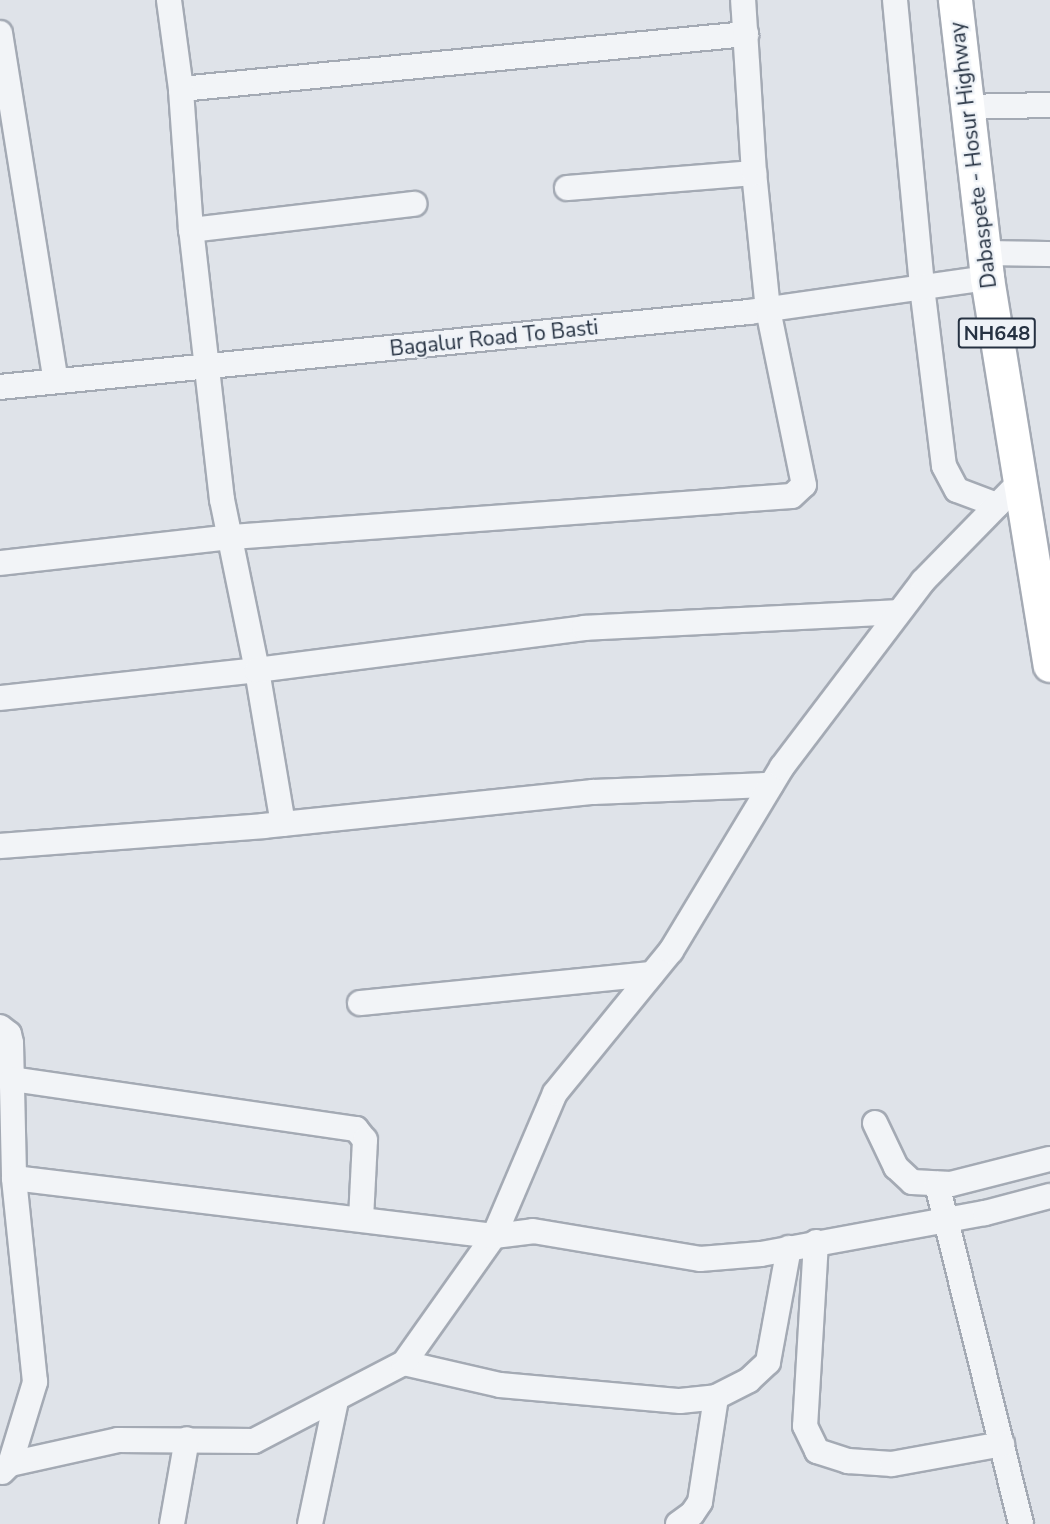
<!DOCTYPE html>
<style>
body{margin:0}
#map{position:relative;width:1050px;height:1524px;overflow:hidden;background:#dfe3e9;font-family:"Nunito Sans",sans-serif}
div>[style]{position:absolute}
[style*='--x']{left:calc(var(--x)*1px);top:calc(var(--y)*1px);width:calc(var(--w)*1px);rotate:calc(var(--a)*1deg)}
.roads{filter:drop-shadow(2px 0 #a4aab4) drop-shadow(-2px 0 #a4aab4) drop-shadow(0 2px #a4aab4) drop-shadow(0 -2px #a4aab4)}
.street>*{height:24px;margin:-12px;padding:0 12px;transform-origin:12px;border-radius:12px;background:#f2f4f7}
.highway>*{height:33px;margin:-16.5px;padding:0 16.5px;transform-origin:16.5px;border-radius:16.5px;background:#fff}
span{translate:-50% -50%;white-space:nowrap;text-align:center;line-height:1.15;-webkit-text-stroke:4.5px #eef2f7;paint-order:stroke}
.shield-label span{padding:2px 4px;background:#eef2f7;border:2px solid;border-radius:4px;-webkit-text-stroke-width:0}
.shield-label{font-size:20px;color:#263242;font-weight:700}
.street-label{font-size:21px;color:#263242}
</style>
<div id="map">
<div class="roads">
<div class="street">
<div style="--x:895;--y:0;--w:288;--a:84.6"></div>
<div style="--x:922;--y:287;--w:180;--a:83"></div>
<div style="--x:944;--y:466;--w:27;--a:62"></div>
<div style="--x:957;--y:490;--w:43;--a:20.6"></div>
<div style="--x:0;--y:33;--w:352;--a:80.9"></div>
<div style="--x:181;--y:89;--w:568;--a:-5.56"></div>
<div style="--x:966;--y:107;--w:84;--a:-1.4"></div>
<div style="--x:567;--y:188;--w:188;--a:-4.6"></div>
<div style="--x:191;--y:230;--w:225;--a:-6.7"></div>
<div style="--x:984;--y:253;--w:66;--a:0.9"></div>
<div style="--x:0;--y:387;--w:753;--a:-5.72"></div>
<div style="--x:749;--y:312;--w:240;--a:-8.1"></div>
<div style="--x:0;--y:563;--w:233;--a:-6.4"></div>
<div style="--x:232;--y:537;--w:561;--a:-4.19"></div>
<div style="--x:792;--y:496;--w:16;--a:-43"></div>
<div style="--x:804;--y:485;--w:179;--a:-101.6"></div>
<div style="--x:768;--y:310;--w:138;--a:-95.8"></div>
<div style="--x:754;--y:173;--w:173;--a:-93.6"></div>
<div style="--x:0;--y:698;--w:259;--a:-6.2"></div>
<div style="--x:257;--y:670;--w:174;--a:-101.6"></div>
<div style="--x:222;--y:500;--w:272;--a:-96.5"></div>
<div style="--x:191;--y:230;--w:141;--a:-94.1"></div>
<div style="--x:181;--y:89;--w:90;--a:-97.7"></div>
<div style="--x:283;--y:824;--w:156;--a:-99.6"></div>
<div style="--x:257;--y:670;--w:330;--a:-7.3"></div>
<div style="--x:584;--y:628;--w:315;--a:-2.9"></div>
<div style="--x:0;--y:846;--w:264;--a:-4.3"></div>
<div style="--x:263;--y:826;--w:332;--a:-5.9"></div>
<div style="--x:593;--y:792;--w:178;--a:-2.3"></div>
<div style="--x:360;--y:1003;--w:293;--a:-5.7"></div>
<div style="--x:0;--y:1027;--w:11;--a:38"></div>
<div style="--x:9;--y:1034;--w:9;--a:77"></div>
<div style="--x:11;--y:1043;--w:135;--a:88.7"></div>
<div style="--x:12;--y:1079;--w:348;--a:8.3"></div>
<div style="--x:356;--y:1129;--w:14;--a:51"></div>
<div style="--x:365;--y:1140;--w:79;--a:92.9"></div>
<div style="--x:875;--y:1123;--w:49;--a:64.5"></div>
<div style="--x:896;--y:1167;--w:22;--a:43"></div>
<div style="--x:912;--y:1182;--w:39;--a:3"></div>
<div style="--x:951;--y:1184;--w:102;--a:-14.2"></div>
<div style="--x:937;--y:1184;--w:350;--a:76.1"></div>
<div style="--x:816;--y:1242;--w:184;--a:93.4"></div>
<div style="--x:805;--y:1426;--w:28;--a:64"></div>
<div style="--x:817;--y:1451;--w:33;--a:18"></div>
<div style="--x:848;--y:1461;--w:44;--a:3.9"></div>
<div style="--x:892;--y:1464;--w:112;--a:-10.3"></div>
<div style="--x:404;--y:1363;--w:98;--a:12.9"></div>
<div style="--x:500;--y:1385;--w:181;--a:5.1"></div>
<div style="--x:680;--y:1401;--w:36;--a:-6"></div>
<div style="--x:716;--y:1397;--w:37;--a:-27"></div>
<div style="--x:749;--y:1380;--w:26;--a:-43"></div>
<div style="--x:768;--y:1362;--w:116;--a:-79.6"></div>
<div style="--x:10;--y:1464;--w:111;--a:-12.5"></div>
<div style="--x:118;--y:1440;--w:136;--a:0.4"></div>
<div style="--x:254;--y:1441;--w:169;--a:-27.5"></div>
<div style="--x:404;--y:1363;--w:156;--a:-54.7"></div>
<div style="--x:494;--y:1236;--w:155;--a:-66.9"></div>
<div style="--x:555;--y:1093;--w:183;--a:-50.8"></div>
<div style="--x:671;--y:951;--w:215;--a:-58.9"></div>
<div style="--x:782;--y:767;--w:233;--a:-52.8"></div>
<div style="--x:923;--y:581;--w:140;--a:-45.6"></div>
<div style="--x:2;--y:1472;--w:11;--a:-45"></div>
<div style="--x:10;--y:1464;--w:86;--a:-73"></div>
<div style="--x:35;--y:1382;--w:205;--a:-95.9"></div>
<div style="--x:14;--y:1178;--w:483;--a:6.9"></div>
<div style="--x:494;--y:1236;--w:39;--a:-7"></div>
<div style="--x:533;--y:1231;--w:169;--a:9.5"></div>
<div style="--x:700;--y:1259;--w:61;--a:-4.7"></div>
<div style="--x:761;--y:1254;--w:228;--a:-10.4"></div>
<div style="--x:985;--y:1213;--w:67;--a:-14.7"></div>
<div style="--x:172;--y:1524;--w:86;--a:-80"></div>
<div style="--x:310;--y:1524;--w:126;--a:-78.1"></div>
<div style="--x:678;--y:1524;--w:17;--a:-36"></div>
<div style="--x:692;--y:1514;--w:14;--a:-56"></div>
<div style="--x:700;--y:1502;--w:106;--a:-81.3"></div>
</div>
<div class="highway">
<div style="--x:955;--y:0;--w:280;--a:83.4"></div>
<div style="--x:987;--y:278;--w:392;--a:80.8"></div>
</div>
</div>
<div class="shield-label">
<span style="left:997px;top:333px">NH648</span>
</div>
<div class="street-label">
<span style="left:973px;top:155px;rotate:-97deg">Dabaspete - Hosur Highway</span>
<span style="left:494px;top:338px;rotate:-6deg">Bagalur Road To Basti</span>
</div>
</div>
